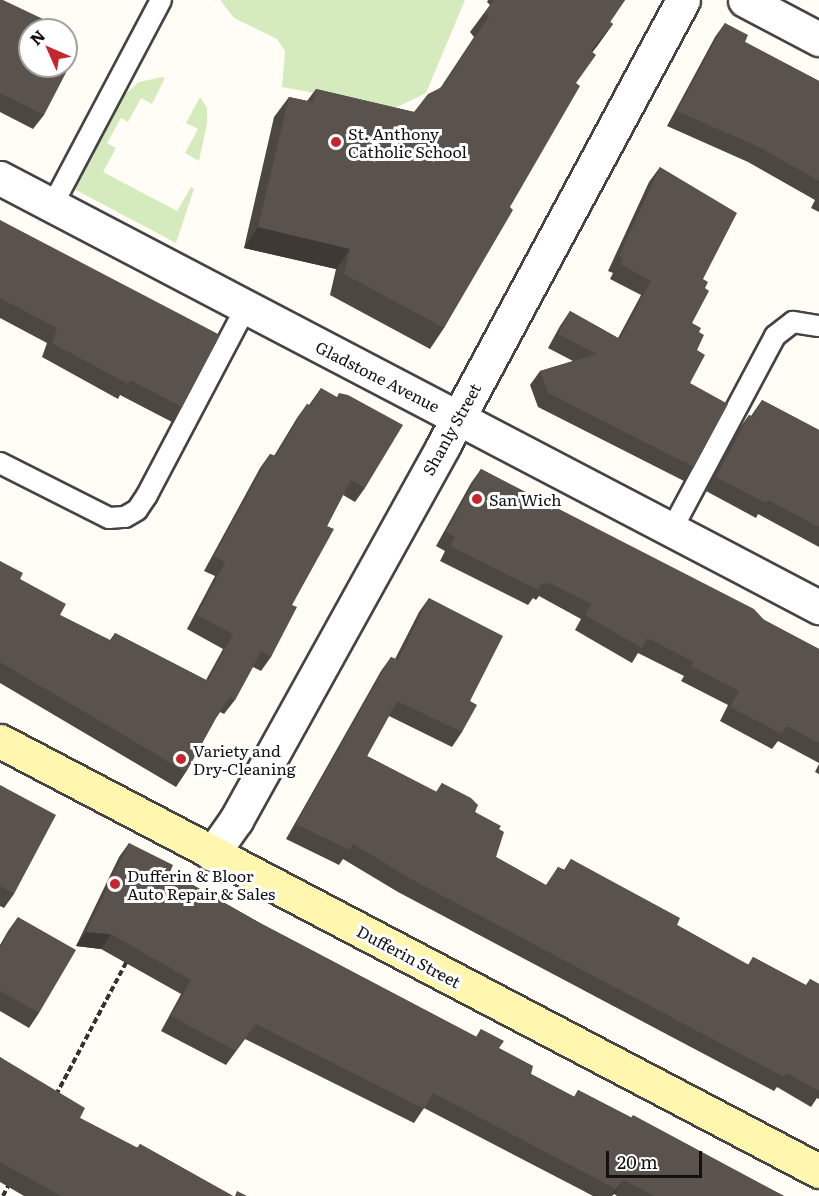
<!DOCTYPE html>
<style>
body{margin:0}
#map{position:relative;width:819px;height:1196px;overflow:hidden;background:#fffdf5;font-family:Literata,serif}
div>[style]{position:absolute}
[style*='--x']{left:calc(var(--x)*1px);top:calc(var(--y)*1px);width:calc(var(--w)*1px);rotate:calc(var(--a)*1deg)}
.green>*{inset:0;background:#d5ebbd}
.path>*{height:4px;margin-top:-2px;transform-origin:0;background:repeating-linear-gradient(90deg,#333 0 6px,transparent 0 9px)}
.roads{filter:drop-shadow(2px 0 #444) drop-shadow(-2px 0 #444) drop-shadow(0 2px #444) drop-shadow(0 -2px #444)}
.lane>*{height:20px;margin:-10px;padding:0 10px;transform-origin:10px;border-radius:10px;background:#fff}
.street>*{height:33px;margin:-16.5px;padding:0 16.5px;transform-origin:16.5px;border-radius:16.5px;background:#fff}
.secondary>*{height:33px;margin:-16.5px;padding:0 16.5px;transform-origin:16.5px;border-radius:16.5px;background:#fff6b0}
.wall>*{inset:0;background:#4d4742}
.shaded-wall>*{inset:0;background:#3f3936}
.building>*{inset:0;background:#5a524d}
.dots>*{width:16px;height:16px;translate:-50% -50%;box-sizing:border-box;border:3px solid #fff;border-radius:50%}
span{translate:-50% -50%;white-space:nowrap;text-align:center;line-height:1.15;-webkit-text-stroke:6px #fff;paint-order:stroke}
.poi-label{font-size:16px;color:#111}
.left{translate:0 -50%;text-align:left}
.street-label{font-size:16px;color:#111}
.north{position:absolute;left:18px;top:18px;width:60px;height:60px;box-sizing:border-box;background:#fff;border:2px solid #a0a0a0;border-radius:50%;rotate:315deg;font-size:16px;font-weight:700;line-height:24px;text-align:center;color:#111}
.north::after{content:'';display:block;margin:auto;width:21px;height:27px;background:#c4262e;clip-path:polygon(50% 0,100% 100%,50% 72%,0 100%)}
.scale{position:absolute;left:606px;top:1151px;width:96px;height:27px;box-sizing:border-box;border:3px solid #111;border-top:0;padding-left:8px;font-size:18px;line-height:21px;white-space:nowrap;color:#111;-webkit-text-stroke:4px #fff;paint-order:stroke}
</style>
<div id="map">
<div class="green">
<div style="clip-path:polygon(220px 0,465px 0,426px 93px,395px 108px,282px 87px,285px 51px,277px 39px,234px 18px)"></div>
<div style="clip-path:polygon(162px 77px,165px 78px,152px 104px,141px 98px,128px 122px,121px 118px,107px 143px,116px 148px,103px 172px,177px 211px,191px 187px,194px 189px,176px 243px,74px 189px,125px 94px,139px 82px)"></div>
<div style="clip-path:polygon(200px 97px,207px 108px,207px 123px,199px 161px,185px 153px,198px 129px,186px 123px)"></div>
</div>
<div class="path">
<div style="--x:56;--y:1095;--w:154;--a:-62.1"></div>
<div style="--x:3;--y:1196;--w:13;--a:-63"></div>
</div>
<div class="roads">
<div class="lane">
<div style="--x:52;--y:206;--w:233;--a:-62.1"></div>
<div style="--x:0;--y:463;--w:122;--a:26.8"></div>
<div style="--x:109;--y:518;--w:16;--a:-4"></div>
<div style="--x:125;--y:517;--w:14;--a:-30"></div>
<div style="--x:137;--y:510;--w:18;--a:-56"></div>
<div style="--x:147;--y:495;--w:210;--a:-62.2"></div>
<div style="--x:671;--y:531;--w:221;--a:-61.9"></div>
<div style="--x:775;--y:336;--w:23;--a:-38"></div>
<div style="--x:793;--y:322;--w:26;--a:9"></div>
</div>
<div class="street">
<div style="--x:745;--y:0;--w:84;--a:27.8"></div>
<div style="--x:0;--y:178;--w:925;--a:27.65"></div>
<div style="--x:212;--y:854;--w:42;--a:-54.8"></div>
<div style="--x:236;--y:820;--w:427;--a:-61"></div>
<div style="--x:443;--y:446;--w:506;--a:-61.71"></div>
</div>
<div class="secondary">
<div style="--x:0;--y:741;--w:925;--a:27.7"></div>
</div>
</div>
<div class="wall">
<div style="clip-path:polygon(0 0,30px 30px,44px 115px,33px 129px,0 112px)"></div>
<div style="clip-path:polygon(488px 0,625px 0,610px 22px,613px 24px,592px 52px,444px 328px,430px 349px,330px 295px,336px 269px,244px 248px,274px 117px,289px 97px,307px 101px,316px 89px,414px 112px,441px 87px,474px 37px,470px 32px,490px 5px,487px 2px)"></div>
<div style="clip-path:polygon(725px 23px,745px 42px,819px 81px,819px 212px,811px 208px,815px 200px,748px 162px,667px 126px,715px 37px)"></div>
<div style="clip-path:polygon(660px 167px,703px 279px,705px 288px,692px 323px,699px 332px,697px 350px,690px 383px,694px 467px,684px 481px,538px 407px,530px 385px,540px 371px,573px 361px,548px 348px,560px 326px,570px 311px,618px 338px,641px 295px,610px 279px,613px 273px,608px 271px,649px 182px)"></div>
<div style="clip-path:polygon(0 220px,182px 407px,172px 422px,120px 395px,118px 399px,42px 357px,47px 343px,0 318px)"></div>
<div style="clip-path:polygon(321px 388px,365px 488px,355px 502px,343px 495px,327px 526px,292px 605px,271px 657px,261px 671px,253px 667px,235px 700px,224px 714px,220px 712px,216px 718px,186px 772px,176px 787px,0 683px,0 561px,60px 615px,110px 640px,115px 633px,206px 680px,223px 649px,187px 629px,215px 576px,204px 571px,260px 468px,270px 454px,274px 456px,297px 418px,307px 404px,309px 405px)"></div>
<div style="clip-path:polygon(762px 400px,819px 430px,819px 547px,758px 514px,756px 518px,706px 491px,739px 429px,749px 415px,751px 416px)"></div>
<div style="clip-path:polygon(481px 469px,819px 649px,819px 763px,778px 741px,772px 749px,720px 721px,728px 705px,681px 681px,684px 676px,638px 653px,632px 663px,575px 630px,581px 619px,539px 596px,536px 600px,533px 598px,528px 605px,440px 561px,445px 551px,436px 546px,471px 483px)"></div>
<div style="clip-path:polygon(429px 598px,470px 701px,462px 732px,452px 747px,389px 716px,367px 756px,436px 792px,442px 783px,475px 812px,499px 829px,496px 857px,546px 885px,558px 867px,564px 870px,571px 859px,677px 925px,748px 965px,753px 957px,806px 985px,810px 979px,819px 984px,819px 1099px,817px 1098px,811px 1107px,777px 1087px,774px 1091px,398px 892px,343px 859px,339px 865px,286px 839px,381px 671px,391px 657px,395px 659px,419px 612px)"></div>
<div style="clip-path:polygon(819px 764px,819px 774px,815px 772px)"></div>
<div style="clip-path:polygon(0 785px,14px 894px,4px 908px,0 906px)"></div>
<div style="clip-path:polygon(129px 843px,170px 872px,260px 923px,476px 1037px,481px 1029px,499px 1048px,531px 1074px,574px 1097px,578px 1090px,784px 1196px,617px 1196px,614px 1194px,612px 1196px,593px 1196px,424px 1108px,414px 1123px,245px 1039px,226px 1065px,161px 1031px,181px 994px,101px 949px,76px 946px,119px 857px)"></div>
<div style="clip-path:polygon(18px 917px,39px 1013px,29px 1028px,0 1011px,0 945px,8px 931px)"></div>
<div style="clip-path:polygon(0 1057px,80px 1118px,137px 1148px,140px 1144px,233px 1196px,24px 1196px,0 1182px)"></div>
</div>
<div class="shaded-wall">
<div style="clip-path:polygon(613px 24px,598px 45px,577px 72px,591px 51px)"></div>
<div style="clip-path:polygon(258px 227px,350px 249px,336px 269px,244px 248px)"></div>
<div style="clip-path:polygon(86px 932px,111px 934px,101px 949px,76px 946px)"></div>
<div style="clip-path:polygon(624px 1180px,614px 1194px,611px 1196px,616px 1189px)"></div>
</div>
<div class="building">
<div style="clip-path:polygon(0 0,3px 0,43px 19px,37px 30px,30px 30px,30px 66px,66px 66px,66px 60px,71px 63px,44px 115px,0 93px)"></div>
<div style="clip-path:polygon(494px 0,625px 0,610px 22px,613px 24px,591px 51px,596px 55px,576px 83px,580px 86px,510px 207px,513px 210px,444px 328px,344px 274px,350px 249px,258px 227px,289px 97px,313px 102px,316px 89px,414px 112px,428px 94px,442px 87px,489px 16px,485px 12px)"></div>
<div style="clip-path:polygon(725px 23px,748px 35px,745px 42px,819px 81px,819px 181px,759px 147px,677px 111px)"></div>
<div style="clip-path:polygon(660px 167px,737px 213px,703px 279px,708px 282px,705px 288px,709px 291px,692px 323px,701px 328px,699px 332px,704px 335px,697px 350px,705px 355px,690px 383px,728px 404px,694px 467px,548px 393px,540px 371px,597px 354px,558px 334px,570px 311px,620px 339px,651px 281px,620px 264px,623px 259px,619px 256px)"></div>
<div style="clip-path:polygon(0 220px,220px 335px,182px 407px,130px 380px,128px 384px,52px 343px,57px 328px,0 298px)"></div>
<div style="clip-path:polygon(321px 388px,337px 397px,339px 393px,348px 395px,403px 425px,365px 488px,351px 480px,327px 526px,334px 529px,292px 605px,297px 607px,271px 657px,261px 651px,235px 700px,230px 697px,216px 718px,186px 772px,0 662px,0 561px,23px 573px,20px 579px,66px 604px,60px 615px,111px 641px,115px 633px,208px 681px,233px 634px,197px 615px,225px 562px,214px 556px,270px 454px,276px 456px,307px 404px,311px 406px)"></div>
<div style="clip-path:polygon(762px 400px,819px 430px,819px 527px,768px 500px,766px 503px,716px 477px,749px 415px,753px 417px)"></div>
<div style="clip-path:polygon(481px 469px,754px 609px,765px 621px,819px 649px,819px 743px,787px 726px,782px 734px,730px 707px,739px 691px,691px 666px,694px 662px,647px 638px,642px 648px,585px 615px,591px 604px,548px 582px,546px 586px,542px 583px,538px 590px,450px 546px,455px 537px,446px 532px)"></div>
<div style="clip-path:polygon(429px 598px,503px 636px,470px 701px,477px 705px,462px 732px,397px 701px,367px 756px,437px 792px,442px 783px,471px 798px,478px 805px,475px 812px,501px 826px,499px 829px,504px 832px,496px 857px,547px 886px,558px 867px,565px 870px,571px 859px,680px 918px,677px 925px,749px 965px,753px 957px,807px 986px,810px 979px,819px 984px,819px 1091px,786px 1073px,784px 1077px,409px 878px,353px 844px,350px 850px,296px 824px,391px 657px,398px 660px)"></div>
<div style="clip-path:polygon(0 785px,56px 815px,14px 894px,0 886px)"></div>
<div style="clip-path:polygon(129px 843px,173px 865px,170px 872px,260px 923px,477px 1037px,481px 1029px,504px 1041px,499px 1048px,533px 1066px,531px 1074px,575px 1097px,578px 1090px,631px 1118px,633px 1115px,784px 1196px,654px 1196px,624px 1180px,616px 1189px,433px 1093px,424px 1109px,256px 1024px,236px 1051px,171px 1016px,191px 980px,111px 934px,86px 932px)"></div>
<div style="clip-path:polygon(18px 917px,76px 950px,39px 1013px,0 991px,0 948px)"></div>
<div style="clip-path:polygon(0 1057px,85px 1108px,80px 1118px,138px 1148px,140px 1144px,233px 1196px,61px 1196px,0 1162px)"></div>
<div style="clip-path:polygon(237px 1191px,247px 1196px,235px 1196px)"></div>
</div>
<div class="dots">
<div style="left:336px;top:142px;background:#c4262e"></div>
<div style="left:477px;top:499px;background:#c4262e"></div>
<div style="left:181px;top:759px;background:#c4262e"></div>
<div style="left:115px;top:884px;background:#c4262e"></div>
</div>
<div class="poi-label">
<span class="left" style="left:348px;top:142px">St. Anthony<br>Catholic School</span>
<span class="left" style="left:489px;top:499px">San Wich</span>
<span class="left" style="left:193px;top:759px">Variety and<br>Dry-Cleaning</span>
<span class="left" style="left:127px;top:884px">Dufferin &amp; Bloor<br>Auto Repair &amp; Sales</span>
</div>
<div class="street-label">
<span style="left:378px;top:376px;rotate:27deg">Gladstone Avenue</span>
<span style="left:451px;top:429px;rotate:-61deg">Shanly Street</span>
<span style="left:409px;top:956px;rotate:28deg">Dufferin Street</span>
</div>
<div class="north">N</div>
<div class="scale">20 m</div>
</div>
